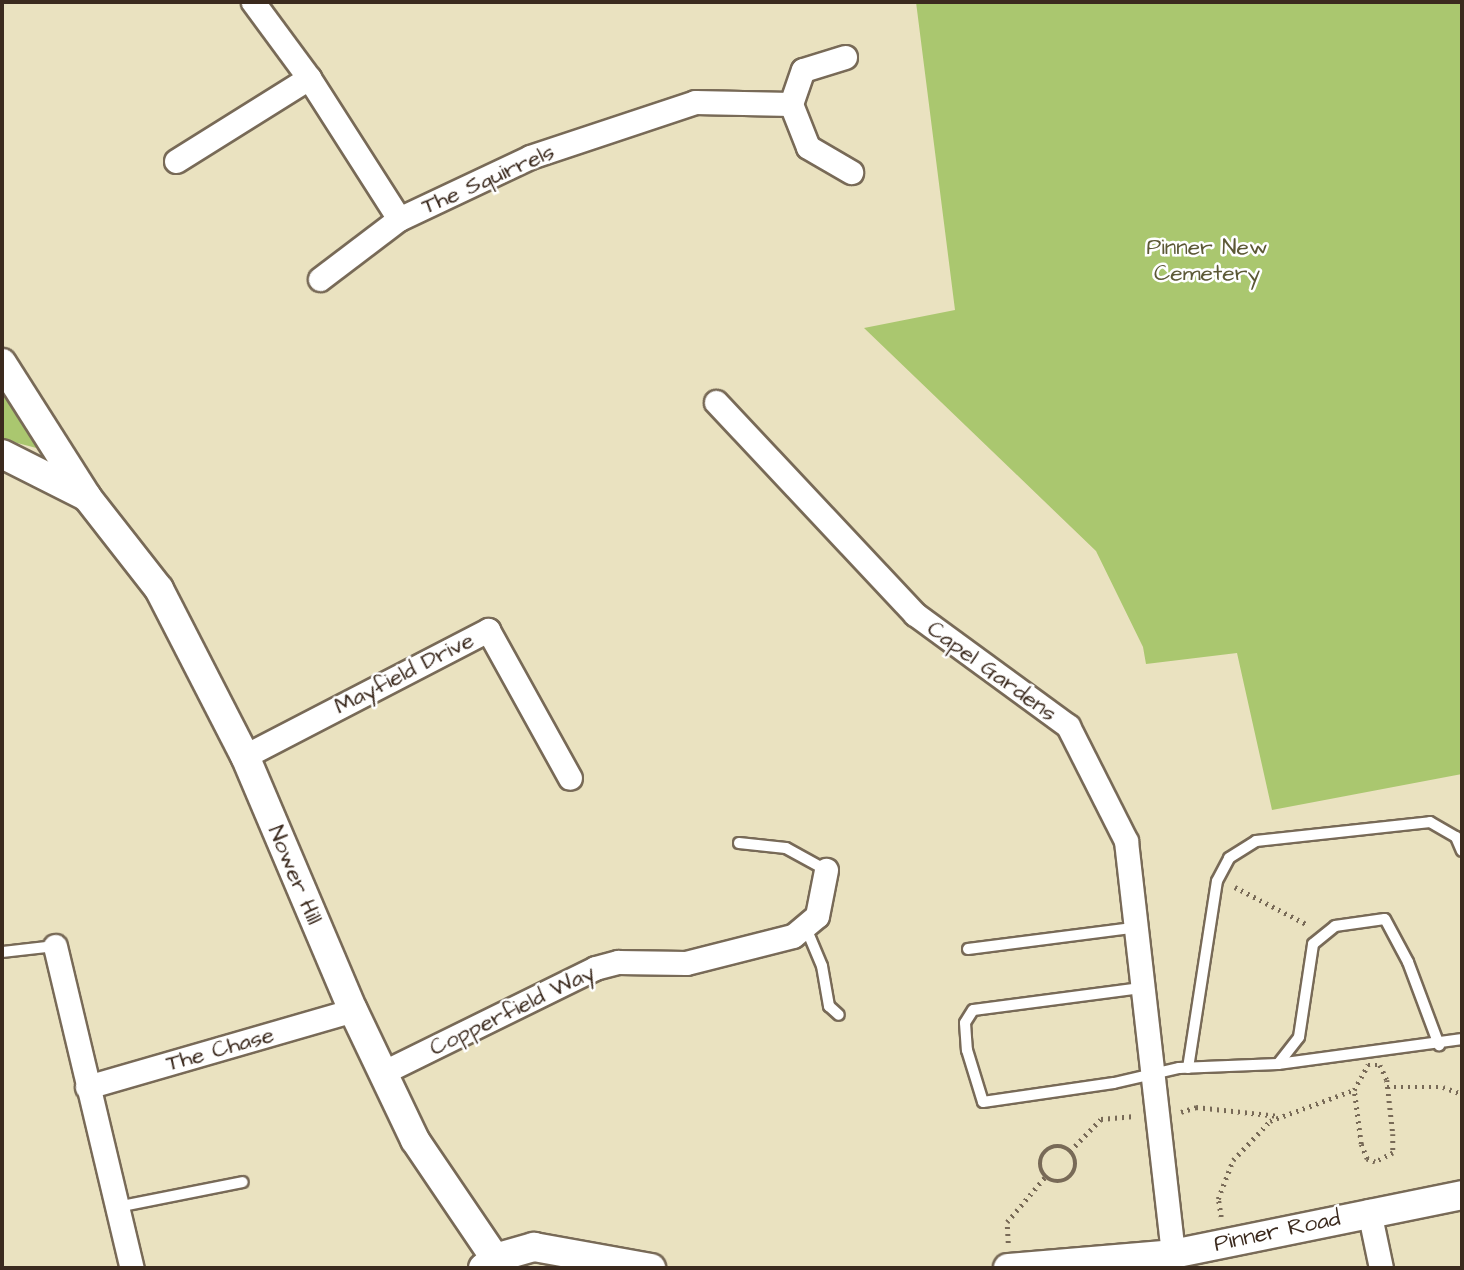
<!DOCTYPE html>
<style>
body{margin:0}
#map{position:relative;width:1464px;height:1270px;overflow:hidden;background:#eae2c0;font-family:"Architects Daughter",sans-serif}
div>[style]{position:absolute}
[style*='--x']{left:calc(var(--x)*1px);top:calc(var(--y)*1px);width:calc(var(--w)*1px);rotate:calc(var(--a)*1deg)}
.green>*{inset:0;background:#aac76f}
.path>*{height:4.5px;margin-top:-2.25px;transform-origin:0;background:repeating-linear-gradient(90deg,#786a57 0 2px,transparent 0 7px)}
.path>.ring{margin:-2.25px;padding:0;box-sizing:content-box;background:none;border:4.5px solid #786a57;border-radius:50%}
.roads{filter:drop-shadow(2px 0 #786a57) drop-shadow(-2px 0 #786a57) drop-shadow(0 2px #786a57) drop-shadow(0 -2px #786a57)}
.service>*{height:10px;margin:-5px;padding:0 5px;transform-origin:5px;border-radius:5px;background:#fff}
.minor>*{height:23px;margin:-11.5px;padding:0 11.5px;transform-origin:11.5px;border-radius:11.5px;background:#fff}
.tertiary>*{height:28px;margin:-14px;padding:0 14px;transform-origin:14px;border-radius:14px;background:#fff}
span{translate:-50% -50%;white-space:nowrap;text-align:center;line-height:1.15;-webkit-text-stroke:5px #fff;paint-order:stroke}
.street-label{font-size:23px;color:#3b2a1e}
.park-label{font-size:23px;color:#5c5936}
.frame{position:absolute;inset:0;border:4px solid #3b2a1e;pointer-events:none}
</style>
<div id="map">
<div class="green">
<div style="clip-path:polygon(916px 2px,1462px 2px,1462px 774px,1272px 810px,1237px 653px,1146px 664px,1143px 647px,1096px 551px,864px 328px,955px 310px)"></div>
<div style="clip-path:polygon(2px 386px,44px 450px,2px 439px)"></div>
</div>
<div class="path">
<div style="--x:1235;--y:887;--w:82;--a:27.5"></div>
<div style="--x:1368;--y:1065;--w:12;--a:0"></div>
<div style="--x:1380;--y:1065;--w:17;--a:65"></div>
<div style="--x:1387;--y:1080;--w:54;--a:83.7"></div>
<div style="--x:1393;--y:1134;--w:19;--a:90"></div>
<div style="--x:1393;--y:1153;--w:20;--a:153"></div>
<div style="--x:1375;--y:1162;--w:9;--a:-159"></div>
<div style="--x:1367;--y:1159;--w:16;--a:-112"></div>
<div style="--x:1361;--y:1144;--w:54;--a:-97.4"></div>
<div style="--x:1354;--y:1090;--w:29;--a:-61"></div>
<div style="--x:1387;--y:1087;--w:56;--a:0"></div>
<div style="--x:1443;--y:1087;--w:20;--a:20"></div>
<div style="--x:1181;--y:1112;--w:16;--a:-18"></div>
<div style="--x:1196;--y:1107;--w:83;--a:6.2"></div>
<div class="ring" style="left:1040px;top:1146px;width:31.5px;height:31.5px"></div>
<div style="--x:1070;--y:1151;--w:45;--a:-45.9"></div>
<div style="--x:1101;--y:1119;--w:34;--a:-5"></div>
<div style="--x:1221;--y:1217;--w:18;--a:-99"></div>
<div style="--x:1218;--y:1199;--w:42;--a:-69"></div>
<div style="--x:1233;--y:1160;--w:54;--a:-46.5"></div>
<div style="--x:1270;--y:1121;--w:90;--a:-20.3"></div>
<div style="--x:1008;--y:1243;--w:21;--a:-93"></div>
<div style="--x:1007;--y:1222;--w:59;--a:-49.8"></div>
</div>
<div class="roads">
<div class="service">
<div style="--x:739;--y:843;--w:47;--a:6.1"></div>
<div style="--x:786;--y:848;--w:46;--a:28.8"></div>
<div style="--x:806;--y:928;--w:41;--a:67.2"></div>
<div style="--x:822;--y:966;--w:41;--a:80.1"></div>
<div style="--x:829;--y:1006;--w:13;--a:42"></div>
<div style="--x:968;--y:949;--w:166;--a:-7.3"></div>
<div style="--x:2;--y:952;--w:53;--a:-6.5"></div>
<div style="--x:1141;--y:988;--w:169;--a:172.5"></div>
<div style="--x:973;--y:1010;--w:15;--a:122"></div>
<div style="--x:965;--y:1023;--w:27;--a:86"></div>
<div style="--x:967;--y:1050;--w:54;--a:72.9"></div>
<div style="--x:983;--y:1102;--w:132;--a:-8.3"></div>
<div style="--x:1114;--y:1083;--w:67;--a:-13"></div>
<div style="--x:1179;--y:1068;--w:99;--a:-2.3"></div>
<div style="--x:1278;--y:1064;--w:34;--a:-52"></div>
<div style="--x:1299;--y:1037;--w:94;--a:-81.4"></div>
<div style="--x:1313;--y:944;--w:28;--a:-39"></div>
<div style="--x:1335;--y:926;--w:50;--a:-8"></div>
<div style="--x:1385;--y:919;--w:49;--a:61.9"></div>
<div style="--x:1408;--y:962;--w:89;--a:69.5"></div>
<div style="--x:1278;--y:1064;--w:186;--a:-7.7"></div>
<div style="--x:1188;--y:1068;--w:189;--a:-81.2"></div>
<div style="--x:1217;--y:881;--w:26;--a:-62"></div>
<div style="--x:1229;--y:858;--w:32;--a:-32"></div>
<div style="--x:1256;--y:841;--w:175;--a:-6.2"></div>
<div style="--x:1430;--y:822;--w:30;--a:30"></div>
<div style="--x:1456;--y:837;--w:15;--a:67"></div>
<div style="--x:117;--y:1207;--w:128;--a:-11.2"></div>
</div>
<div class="minor">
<div style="--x:253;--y:2;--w:94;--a:53.6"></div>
<div style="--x:309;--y:78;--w:167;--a:57.4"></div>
<div style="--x:399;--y:219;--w:145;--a:-25.3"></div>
<div style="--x:530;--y:157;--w:174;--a:-18.4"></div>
<div style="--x:695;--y:102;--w:96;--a:1.2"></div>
<div style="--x:791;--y:104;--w:36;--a:-71"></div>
<div style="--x:803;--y:70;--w:44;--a:-17.2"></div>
<div style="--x:791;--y:104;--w:46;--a:68.4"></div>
<div style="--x:808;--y:147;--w:50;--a:30.2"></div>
<div style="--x:176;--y:161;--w:157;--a:-32"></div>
<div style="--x:320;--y:279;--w:99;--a:-37.2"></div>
<div style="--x:716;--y:402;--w:291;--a:46.8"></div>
<div style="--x:915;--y:614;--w:190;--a:36.2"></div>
<div style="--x:1068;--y:726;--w:129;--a:63.2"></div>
<div style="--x:1126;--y:841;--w:416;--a:83.5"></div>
<div style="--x:245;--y:756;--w:274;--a:-27.4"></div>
<div style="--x:488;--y:630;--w:169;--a:61"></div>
<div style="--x:55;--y:946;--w:331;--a:76.6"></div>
<div style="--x:384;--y:1072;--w:235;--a:-26.2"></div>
<div style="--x:595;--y:968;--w:24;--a:-15"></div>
<div style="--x:618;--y:962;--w:68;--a:0.8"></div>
<div style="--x:686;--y:963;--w:110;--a:-14.2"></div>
<div style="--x:793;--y:936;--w:31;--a:-40"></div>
<div style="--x:817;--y:916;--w:47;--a:-78.9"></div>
<div style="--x:87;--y:1087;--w:277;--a:-16.1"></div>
<div style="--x:1369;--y:1211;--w:58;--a:78.1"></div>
</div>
<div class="tertiary">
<div style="--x:2;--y:363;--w:159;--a:57.6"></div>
<div style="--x:87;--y:497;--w:117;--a:52"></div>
<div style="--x:159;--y:589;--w:188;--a:62.8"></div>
<div style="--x:245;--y:756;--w:276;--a:67"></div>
<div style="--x:353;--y:1010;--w:144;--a:64.5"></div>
<div style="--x:415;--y:1140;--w:143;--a:55.9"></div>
<div style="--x:2;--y:454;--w:95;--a:26.8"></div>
<div style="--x:483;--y:1268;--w:16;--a:-40"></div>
<div style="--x:495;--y:1258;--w:41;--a:-15.8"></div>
<div style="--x:534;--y:1247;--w:119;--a:10.2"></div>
<div style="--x:1008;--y:1268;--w:166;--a:-4.8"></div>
<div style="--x:1173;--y:1254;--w:295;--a:-11.5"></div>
</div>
</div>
<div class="street-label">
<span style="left:488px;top:179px;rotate:-24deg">The Squirrels</span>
<span style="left:992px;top:671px;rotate:36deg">Capel Gardens</span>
<span style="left:404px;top:673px;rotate:-27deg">Mayfield Drive</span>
<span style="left:295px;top:875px;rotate:67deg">Nower Hill</span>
<span style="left:512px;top:1010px;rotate:-26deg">Copperfield Way</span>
<span style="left:220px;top:1049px;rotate:-16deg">The Chase</span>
<span style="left:1277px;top:1231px;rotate:-12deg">Pinner Road</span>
</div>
<div class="park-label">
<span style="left:1207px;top:260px">Pinner New<br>Cemetery</span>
</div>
<div class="frame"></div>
</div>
